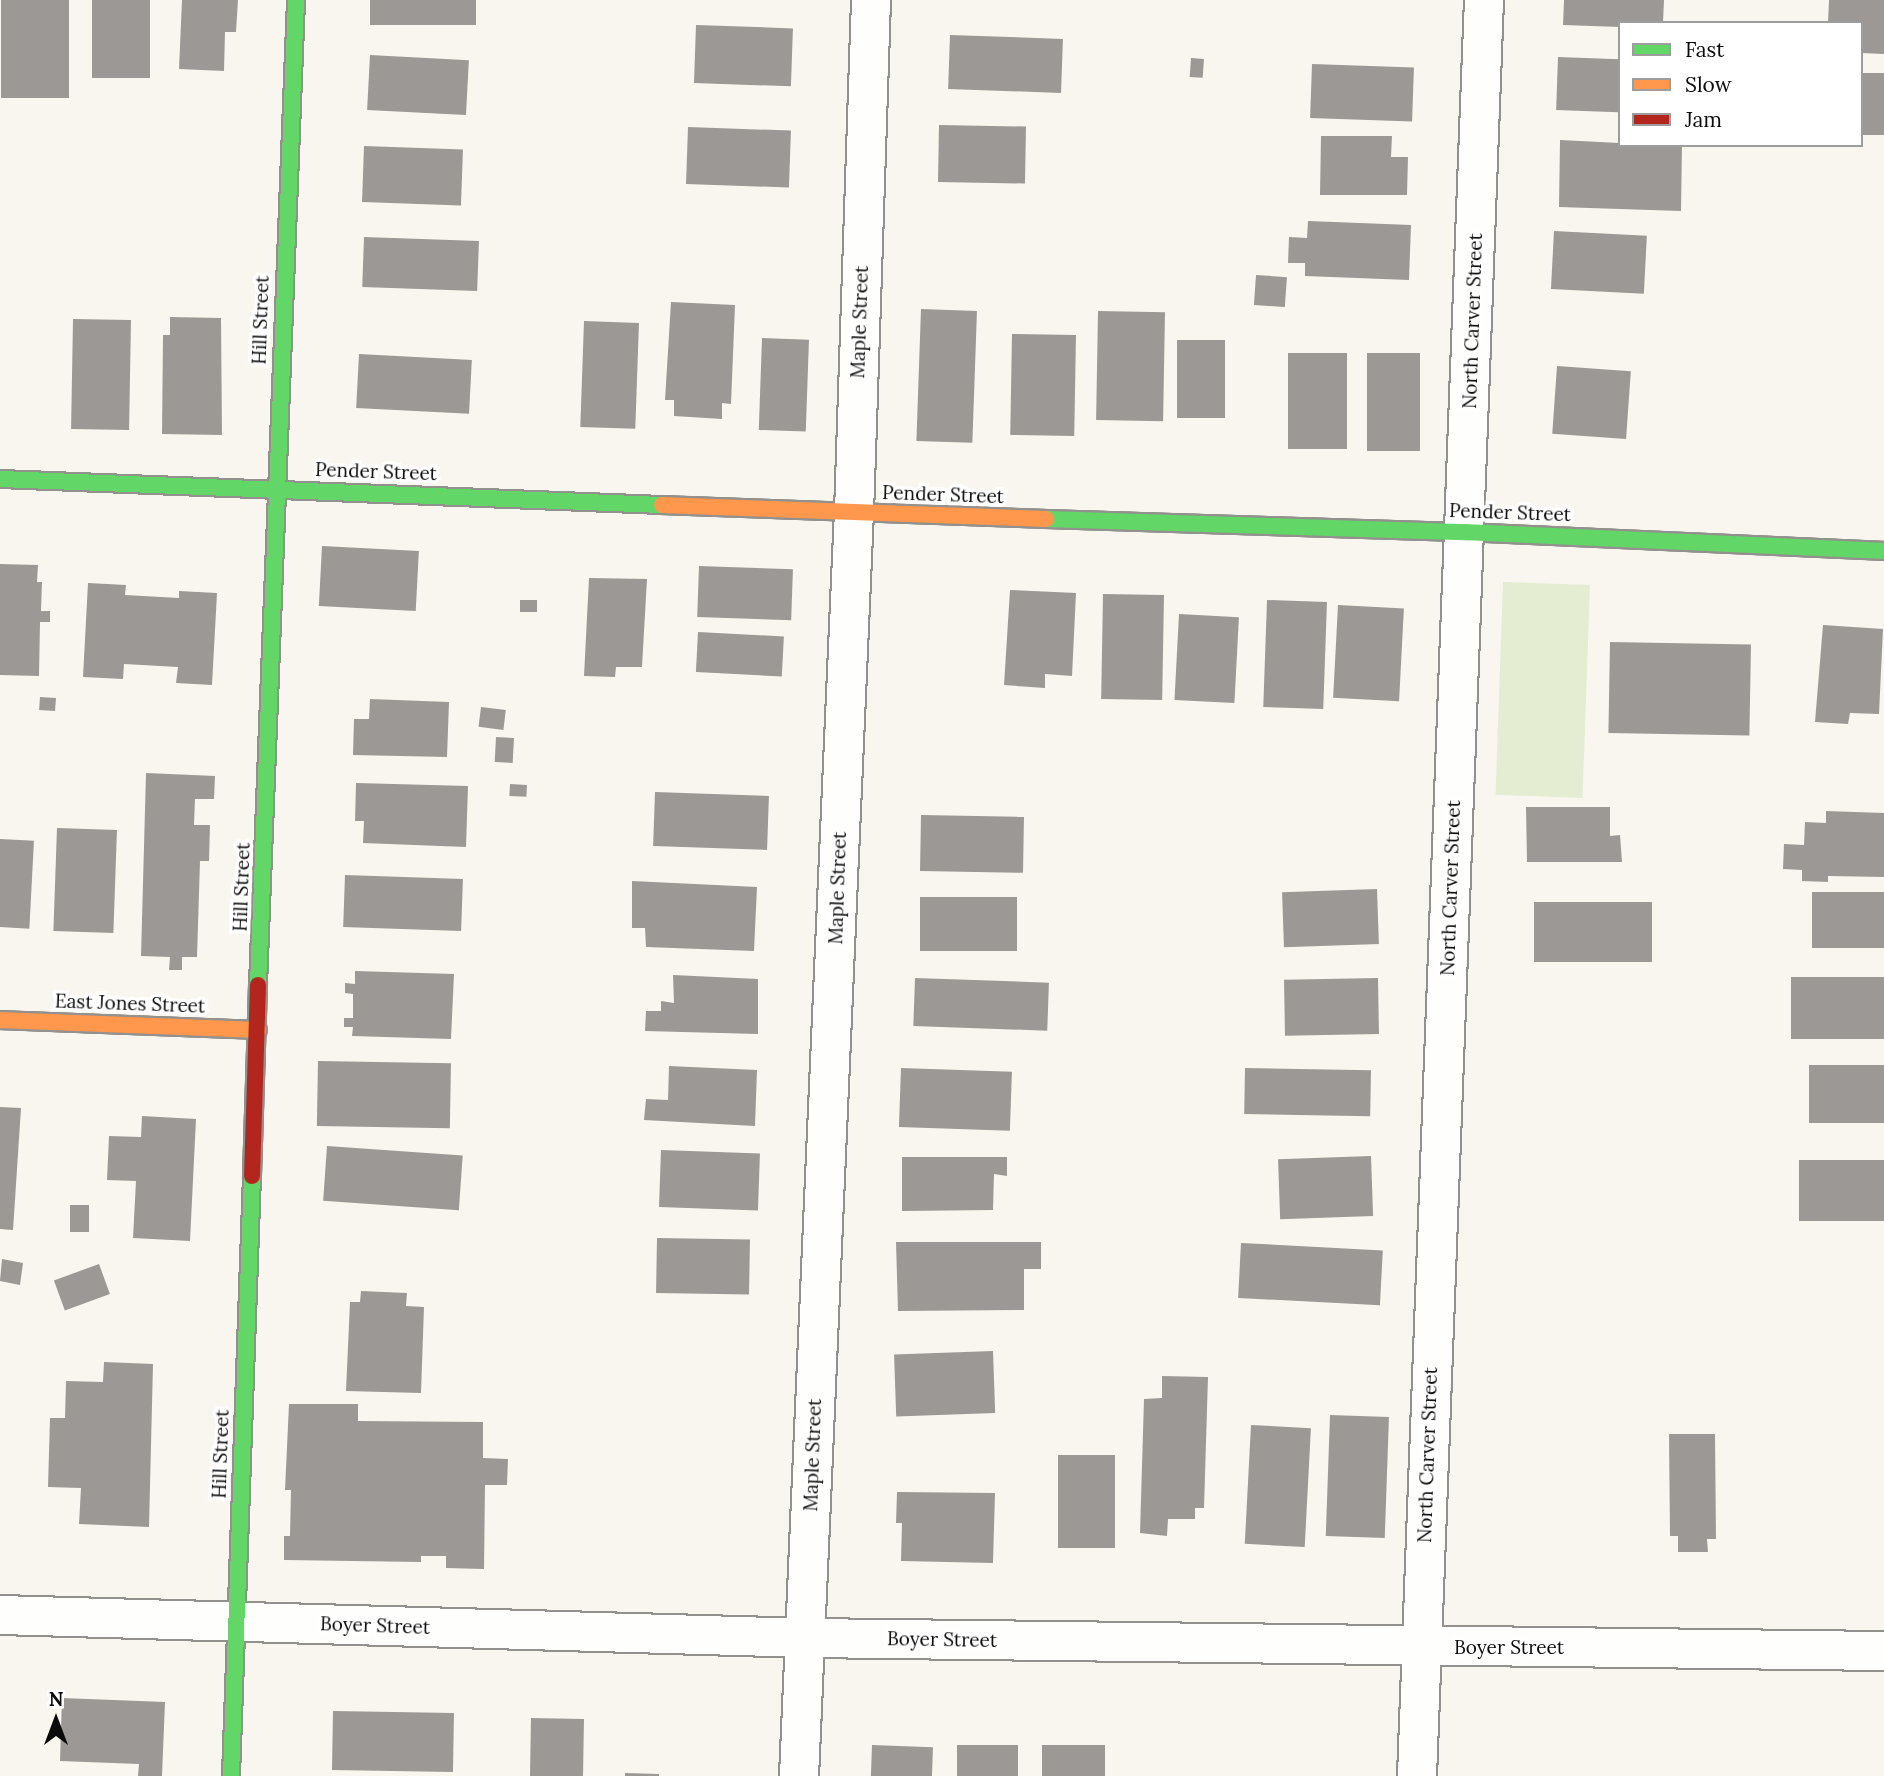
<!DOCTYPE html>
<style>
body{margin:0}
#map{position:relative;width:1884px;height:1776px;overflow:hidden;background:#f9f6ef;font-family:Lora,serif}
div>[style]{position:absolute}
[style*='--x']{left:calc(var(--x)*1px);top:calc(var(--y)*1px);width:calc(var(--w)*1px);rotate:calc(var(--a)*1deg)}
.green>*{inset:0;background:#e4ecd1;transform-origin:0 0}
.building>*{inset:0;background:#9c9895;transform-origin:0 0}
.roads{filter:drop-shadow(2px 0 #92918e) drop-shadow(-2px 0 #92918e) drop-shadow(0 2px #92918e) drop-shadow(0 -2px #92918e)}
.street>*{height:38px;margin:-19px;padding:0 19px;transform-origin:19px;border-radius:19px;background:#fefefd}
.fast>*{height:16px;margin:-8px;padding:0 8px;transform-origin:8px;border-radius:8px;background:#63d668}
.slow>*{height:16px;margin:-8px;padding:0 8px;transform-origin:8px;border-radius:8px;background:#ff974d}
.jam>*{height:16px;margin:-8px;padding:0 8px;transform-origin:8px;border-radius:8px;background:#b3261e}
span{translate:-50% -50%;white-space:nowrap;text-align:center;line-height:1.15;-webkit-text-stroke:7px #fff;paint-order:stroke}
.street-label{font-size:19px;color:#0b0b0b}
.legend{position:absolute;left:1618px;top:21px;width:245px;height:126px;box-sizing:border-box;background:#fff;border:2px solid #9d9d9d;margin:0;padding:9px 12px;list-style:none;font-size:21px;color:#0b0b0b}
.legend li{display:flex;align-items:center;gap:14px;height:35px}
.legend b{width:35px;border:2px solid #9d9d9d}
.north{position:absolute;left:21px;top:1685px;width:70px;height:70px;-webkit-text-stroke:5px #fff;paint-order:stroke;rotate:0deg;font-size:19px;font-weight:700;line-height:28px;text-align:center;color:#0b0b0b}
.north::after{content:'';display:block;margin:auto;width:24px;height:32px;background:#0b0b0b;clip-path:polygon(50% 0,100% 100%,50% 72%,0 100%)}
</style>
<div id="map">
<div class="green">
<div style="left:1503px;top:582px;width:87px;height:213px;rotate:2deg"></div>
</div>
<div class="building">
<div style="left:1px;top:0;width:68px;height:98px"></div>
<div style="left:92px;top:0;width:58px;height:78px"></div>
<div style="clip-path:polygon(182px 0,238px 0,236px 32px,225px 32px,224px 71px,179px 69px)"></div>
<div style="left:370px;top:0;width:106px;height:25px"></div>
<div style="clip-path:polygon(1564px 0,1664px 0,1663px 23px,1620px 23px,1620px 27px,1563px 25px)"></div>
<div style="clip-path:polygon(1829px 0,1884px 0,1884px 54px,1861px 53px,1861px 23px,1828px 23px)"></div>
<div style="left:696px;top:25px;width:97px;height:58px;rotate:2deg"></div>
<div style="left:950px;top:35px;width:113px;height:54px;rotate:2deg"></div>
<div style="left:370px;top:55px;width:99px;height:55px;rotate:3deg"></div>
<div style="left:1558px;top:57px;width:62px;height:53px;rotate:2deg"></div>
<div style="left:1191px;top:58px;width:13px;height:19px;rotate:4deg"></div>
<div style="left:1312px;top:64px;width:102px;height:54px;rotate:2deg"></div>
<div style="left:1861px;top:73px;width:23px;height:62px"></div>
<div style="left:939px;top:125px;width:87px;height:57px;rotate:1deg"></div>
<div style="left:688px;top:127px;width:103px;height:57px;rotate:2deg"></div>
<div style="clip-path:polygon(1321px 136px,1392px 136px,1391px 157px,1408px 157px,1407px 195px,1320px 195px)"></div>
<div style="clip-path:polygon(1560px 140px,1620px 143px,1620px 145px,1682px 145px,1681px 211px,1559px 207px)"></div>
<div style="left:364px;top:146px;width:99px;height:56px;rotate:2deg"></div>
<div style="clip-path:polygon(1308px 221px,1411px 225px,1409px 280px,1305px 276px,1305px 263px,1288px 263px,1289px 237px,1307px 238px)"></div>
<div style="left:1554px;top:231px;width:93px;height:58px;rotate:3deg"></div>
<div style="left:364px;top:237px;width:115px;height:50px;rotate:2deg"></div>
<div style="left:1256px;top:275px;width:31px;height:30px;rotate:4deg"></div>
<div style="clip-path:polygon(671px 302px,735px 305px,731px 404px,722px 403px,722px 419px,674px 416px,674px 400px,665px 400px)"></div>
<div style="left:921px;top:309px;width:56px;height:132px;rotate:2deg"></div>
<div style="left:1098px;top:311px;width:67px;height:109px;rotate:1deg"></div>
<div style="clip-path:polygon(170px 317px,221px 318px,222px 435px,162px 434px,163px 335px,170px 335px)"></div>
<div style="left:73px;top:319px;width:58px;height:110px;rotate:1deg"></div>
<div style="left:584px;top:321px;width:55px;height:106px;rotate:2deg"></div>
<div style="left:1012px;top:334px;width:64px;height:101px;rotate:1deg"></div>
<div style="left:762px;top:338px;width:47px;height:92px;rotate:2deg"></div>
<div style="left:1177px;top:340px;width:48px;height:78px"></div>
<div style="left:1288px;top:353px;width:59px;height:96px"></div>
<div style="left:1367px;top:353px;width:53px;height:98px"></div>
<div style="left:359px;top:354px;width:113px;height:54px;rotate:3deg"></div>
<div style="left:1557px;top:366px;width:74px;height:68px;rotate:4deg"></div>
<div style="left:322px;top:546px;width:97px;height:60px;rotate:3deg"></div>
<div style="clip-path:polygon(0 564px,38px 565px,37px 582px,42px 582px,41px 611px,50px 611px,50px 622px,40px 622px,39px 676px,0 675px)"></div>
<div style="left:699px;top:566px;width:94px;height:51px;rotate:2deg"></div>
<div style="clip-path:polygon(589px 578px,647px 579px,642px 667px,616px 667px,615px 677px,584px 676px)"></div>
<div style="clip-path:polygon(88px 583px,126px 585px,125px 595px,179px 598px,179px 591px,217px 593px,212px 685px,176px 683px,178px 667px,124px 664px,123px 679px,83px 677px)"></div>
<div style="clip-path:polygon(1010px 590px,1076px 593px,1072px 676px,1045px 674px,1045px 688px,1004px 685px)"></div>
<div style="left:1103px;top:594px;width:61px;height:105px;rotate:1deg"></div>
<div style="left:520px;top:600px;width:17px;height:12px"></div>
<div style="left:1267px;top:600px;width:60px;height:107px;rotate:2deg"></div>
<div style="left:1338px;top:605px;width:66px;height:93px;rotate:3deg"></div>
<div style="left:1179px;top:614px;width:60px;height:86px;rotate:3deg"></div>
<div style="clip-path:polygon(1823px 625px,1883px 629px,1879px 714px,1850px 713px,1848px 724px,1815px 722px)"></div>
<div style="left:698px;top:632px;width:86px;height:40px;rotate:3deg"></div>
<div style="left:1610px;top:642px;width:141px;height:91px;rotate:1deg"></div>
<div style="left:40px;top:697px;width:16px;height:13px;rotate:4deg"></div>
<div style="clip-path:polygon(370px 699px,449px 702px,447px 757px,353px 755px,354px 719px,369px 719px)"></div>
<div style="left:481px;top:707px;width:25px;height:20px;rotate:7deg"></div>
<div style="left:496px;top:737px;width:18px;height:25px;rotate:3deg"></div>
<div style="clip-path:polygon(146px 773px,215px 776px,214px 799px,195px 799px,194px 825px,210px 825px,209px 861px,200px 861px,197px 957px,182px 957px,182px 970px,169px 970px,170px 957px,141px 956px)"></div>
<div style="clip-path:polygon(356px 783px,468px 786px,466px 847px,363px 843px,364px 821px,355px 821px)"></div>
<div style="left:510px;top:784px;width:17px;height:12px;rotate:3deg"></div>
<div style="left:655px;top:792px;width:114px;height:54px;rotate:2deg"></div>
<div style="clip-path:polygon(1526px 807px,1610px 807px,1610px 836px,1620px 835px,1622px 862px,1527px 862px)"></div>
<div style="clip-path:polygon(1826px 811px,1884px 813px,1884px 877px,1828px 876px,1828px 882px,1802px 881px,1802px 870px,1783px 869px,1784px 844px,1804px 845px,1805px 822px,1826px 823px)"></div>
<div style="left:921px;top:815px;width:103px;height:56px;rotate:1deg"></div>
<div style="left:57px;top:828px;width:60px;height:103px;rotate:2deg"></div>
<div style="left:0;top:839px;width:34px;height:88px;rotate:3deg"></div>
<div style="left:345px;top:875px;width:118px;height:52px;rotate:2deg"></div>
<div style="clip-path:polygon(632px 881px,757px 887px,754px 951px,646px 947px,645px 928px,632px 928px)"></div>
<div style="left:1377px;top:889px;width:55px;height:95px;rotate:88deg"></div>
<div style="left:1884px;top:892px;width:56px;height:72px;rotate:90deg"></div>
<div style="left:920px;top:897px;width:97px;height:54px"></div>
<div style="left:1534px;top:902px;width:118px;height:60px"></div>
<div style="clip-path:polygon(355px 971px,454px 974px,451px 1039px,352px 1036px,353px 1027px,344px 1027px,344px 1018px,353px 1018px,353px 994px,345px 993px,345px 983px,355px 984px)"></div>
<div style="clip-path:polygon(673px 975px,758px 979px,758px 1034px,645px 1031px,646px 1011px,661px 1011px,661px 1001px,674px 1003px)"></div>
<div style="left:1884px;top:977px;width:62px;height:93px;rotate:90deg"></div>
<div style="left:915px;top:978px;width:134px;height:48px;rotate:2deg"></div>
<div style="left:1378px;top:978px;width:56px;height:94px;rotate:89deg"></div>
<div style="left:318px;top:1061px;width:133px;height:65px;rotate:1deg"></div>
<div style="left:1884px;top:1065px;width:58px;height:75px;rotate:90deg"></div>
<div style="clip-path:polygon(669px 1066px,757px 1070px,755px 1126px,644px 1120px,646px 1099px,668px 1100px)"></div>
<div style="left:901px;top:1068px;width:111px;height:59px;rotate:2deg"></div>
<div style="left:1245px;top:1068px;width:126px;height:46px;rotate:1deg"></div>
<div style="clip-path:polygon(0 1107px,21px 1108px,13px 1230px,0 1229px)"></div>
<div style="clip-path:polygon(142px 1116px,196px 1119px,190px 1241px,133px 1238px,136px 1181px,107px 1180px,109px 1136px,141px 1137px)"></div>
<div style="left:327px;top:1146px;width:136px;height:55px;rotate:4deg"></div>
<div style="left:661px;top:1150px;width:99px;height:57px;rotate:2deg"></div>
<div style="left:1371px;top:1156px;width:60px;height:93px;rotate:88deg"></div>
<div style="clip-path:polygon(902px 1157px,1007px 1157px,1007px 1176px,994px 1174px,993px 1210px,902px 1211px)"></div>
<div style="left:1884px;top:1160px;width:61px;height:85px;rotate:90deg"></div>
<div style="left:70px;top:1205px;width:19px;height:27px"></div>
<div style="left:657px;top:1238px;width:93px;height:55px;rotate:1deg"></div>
<div style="clip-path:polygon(896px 1242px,1041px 1242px,1041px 1269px,1024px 1269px,1024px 1310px,898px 1311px)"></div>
<div style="left:1241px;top:1243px;width:142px;height:55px;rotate:3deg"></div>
<div style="clip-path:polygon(2px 1259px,23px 1263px,20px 1285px,0 1281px)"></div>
<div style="left:99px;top:1264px;width:32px;height:48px;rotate:70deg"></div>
<div style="clip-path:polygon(361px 1291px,407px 1293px,406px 1306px,424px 1307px,421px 1393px,346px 1391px,350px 1302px,360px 1302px)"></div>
<div style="left:993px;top:1351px;width:62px;height:99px;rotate:88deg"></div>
<div style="clip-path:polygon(104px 1362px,153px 1364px,149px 1527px,79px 1524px,81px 1488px,48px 1487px,50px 1418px,65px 1418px,66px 1381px,103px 1382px)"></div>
<div style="clip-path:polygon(1162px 1376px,1208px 1377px,1204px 1508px,1195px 1508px,1195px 1519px,1168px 1519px,1167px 1536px,1140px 1533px,1144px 1399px,1162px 1398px)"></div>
<div style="clip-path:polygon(289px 1404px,358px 1404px,358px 1421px,483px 1422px,483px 1458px,508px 1459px,507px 1485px,485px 1485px,484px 1569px,446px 1568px,446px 1556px,421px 1556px,421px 1562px,284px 1560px,284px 1536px,290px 1536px,291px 1490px,285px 1490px)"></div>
<div style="left:1330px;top:1415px;width:59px;height:121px;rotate:2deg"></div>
<div style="left:1251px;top:1425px;width:60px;height:119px;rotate:3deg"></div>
<div style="clip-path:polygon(1669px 1434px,1715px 1434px,1716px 1539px,1707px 1539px,1708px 1552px,1678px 1552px,1678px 1536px,1670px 1536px)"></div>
<div style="left:1058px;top:1455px;width:57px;height:93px"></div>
<div style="clip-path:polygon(897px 1492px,995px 1493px,993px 1563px,901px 1561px,902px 1523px,896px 1523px)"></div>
<div style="clip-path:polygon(62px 1698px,165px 1702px,162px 1776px,138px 1776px,139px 1764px,60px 1761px)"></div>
<div style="left:333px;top:1711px;width:121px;height:59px;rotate:1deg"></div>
<div style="left:531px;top:1718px;width:53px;height:58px;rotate:1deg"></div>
<div style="left:872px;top:1745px;width:61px;height:31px;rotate:2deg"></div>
<div style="left:957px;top:1745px;width:61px;height:31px"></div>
<div style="left:1042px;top:1745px;width:63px;height:31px"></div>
<div style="clip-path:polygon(625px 1773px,659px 1774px,659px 1776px,625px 1776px)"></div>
</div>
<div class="roads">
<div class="street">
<div style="--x:0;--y:1615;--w:806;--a:1.63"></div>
<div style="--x:806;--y:1638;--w:1078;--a:0.69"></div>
<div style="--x:799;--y:1776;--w:1264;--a:-87.51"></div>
<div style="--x:854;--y:513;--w:513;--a:-88.1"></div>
<div style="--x:1417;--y:1776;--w:1777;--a:-87.84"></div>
</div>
<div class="fast">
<div style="--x:0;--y:479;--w:663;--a:2.25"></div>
<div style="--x:1046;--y:519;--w:420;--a:1.8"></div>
<div style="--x:1466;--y:532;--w:418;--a:2.6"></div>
<div style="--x:258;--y:985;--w:986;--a:-87.79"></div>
<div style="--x:231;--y:1776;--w:600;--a:-88"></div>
</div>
<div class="slow">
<div style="--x:662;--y:505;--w:384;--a:2.1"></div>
<div style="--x:0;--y:1020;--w:258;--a:2.2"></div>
</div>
<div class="jam">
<div style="--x:252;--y:1176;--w:191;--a:-88.2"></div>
</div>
</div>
<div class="street-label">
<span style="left:261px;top:320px;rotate:-88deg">Hill Street</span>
<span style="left:1473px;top:321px;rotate:-88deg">North Carver Street</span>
<span style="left:860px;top:322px;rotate:-88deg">Maple Street</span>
<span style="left:376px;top:472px;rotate:2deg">Pender Street</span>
<span style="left:943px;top:495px;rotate:2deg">Pender Street</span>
<span style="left:1510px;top:513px;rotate:2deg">Pender Street</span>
<span style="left:242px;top:887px;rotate:-88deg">Hill Street</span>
<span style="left:838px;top:888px;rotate:-88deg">Maple Street</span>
<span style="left:1451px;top:888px;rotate:-88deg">North Carver Street</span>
<span style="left:130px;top:1004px;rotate:2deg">East Jones Street</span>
<span style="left:221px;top:1454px;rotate:-88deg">Hill Street</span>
<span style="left:813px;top:1455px;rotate:-88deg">Maple Street</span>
<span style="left:1428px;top:1455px;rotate:-88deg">North Carver Street</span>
<span style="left:375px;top:1626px;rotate:2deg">Boyer Street</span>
<span style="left:942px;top:1640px;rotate:1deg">Boyer Street</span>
<span style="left:1509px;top:1648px">Boyer Street</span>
</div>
<ul class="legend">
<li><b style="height:9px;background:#63d668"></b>Fast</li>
<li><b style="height:9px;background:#ff974d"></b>Slow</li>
<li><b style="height:9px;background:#b3261e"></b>Jam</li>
</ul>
<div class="north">N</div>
</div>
